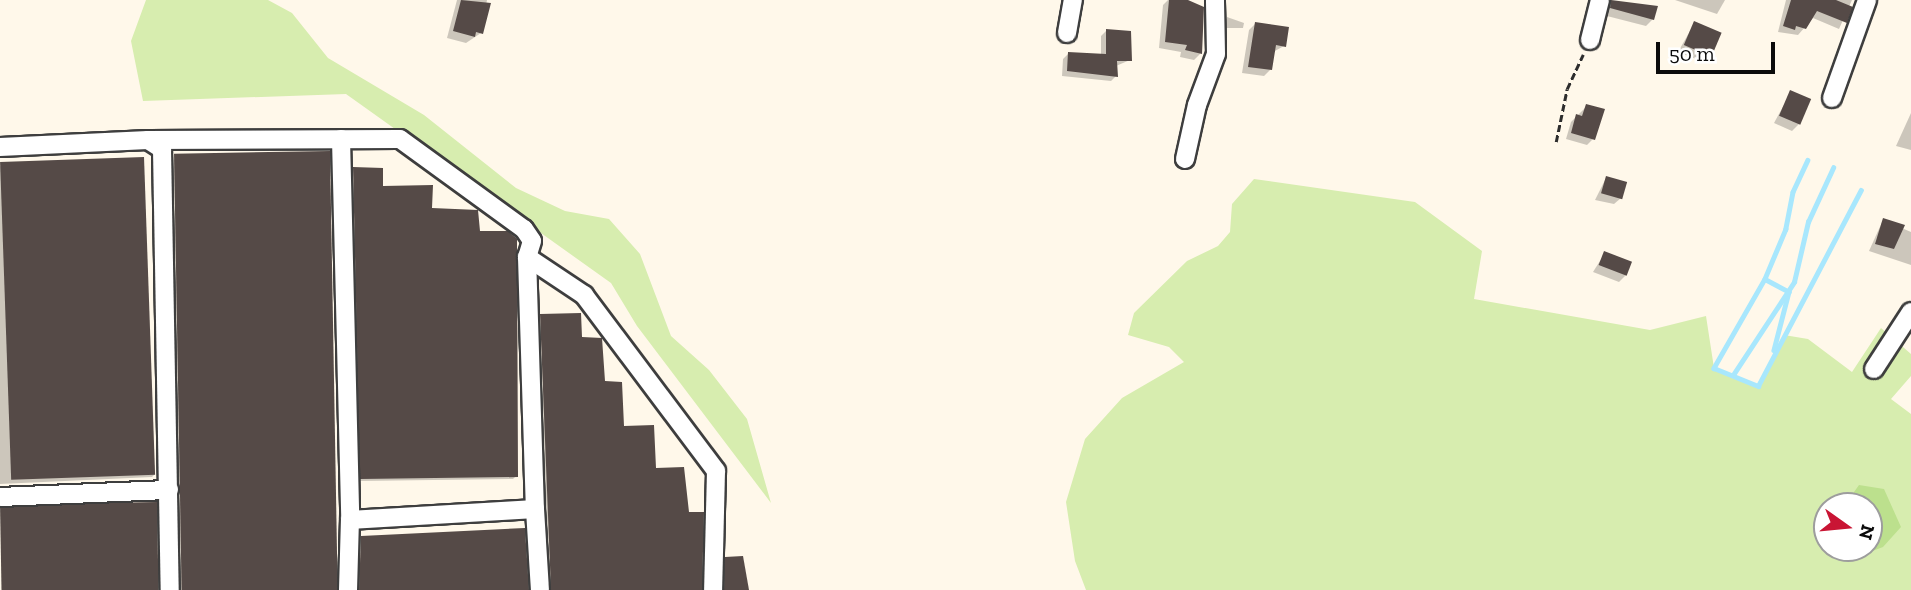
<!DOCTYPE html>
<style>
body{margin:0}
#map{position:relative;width:1911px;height:590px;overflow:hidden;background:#fff8ea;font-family:"Zilla Slab",serif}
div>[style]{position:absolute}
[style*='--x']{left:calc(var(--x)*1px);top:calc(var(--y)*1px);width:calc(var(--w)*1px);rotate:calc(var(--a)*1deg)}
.green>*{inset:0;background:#d7edaf}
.forest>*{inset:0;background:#bce08d}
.shadow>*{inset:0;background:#0003}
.stream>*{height:4.5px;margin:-2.25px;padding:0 2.25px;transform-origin:2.25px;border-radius:2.25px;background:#a8e7fd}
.building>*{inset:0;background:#554a47;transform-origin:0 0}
.path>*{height:2.5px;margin-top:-1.25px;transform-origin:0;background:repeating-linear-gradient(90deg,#2d2d2d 0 7px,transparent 0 10.5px)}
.roads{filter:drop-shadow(2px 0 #3e3e3e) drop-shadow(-2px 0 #3e3e3e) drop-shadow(0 2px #3e3e3e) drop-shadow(0 -2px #3e3e3e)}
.minor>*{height:18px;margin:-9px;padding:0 9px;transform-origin:9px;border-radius:9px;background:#fff}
span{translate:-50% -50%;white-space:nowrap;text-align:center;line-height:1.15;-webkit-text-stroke:7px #fff;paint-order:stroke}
.north{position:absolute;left:1813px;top:492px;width:70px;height:70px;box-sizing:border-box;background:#fff;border:2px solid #9d9d9d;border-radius:50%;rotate:105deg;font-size:19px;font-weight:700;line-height:28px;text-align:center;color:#0b0b0b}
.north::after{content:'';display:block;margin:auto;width:24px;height:32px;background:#c91534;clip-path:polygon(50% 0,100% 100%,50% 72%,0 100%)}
.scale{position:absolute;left:1656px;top:42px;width:119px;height:32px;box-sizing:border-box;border:4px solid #0b0b0b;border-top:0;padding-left:9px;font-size:21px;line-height:24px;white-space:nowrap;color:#0b0b0b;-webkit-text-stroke:5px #fff;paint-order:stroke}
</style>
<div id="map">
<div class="green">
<div style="clip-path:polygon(146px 0,268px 0,292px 13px,328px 58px,424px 115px,516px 188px,565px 211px,609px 219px,640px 254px,671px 336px,709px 370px,747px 419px,771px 503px,637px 326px,611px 283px,346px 94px,143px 101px,131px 41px)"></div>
<div style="clip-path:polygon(evenodd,1254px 179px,1415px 202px,1482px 251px,1474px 299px,1650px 330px,1706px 316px,1714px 368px,1758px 385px,1784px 335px,1808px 339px,1852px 372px,1881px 328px,1911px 354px,1911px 376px,1891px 399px,1911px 414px,1911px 590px,1086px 590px,1075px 561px,1066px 502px,1085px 439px,1122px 398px,1184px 362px,1169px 347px,1128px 335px,1134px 313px,1187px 261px,1218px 246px,1230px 232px,1232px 204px,1254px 179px,1827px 506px,1869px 506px,1869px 548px,1827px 548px,1827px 506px)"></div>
</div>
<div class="forest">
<div style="clip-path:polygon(1859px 485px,1884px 489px,1901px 527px,1883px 547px,1867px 553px,1849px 548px,1869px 548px,1869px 506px,1844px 506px)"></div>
</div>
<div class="shadow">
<div style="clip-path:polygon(457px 0,487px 0,481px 33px,466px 43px,447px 38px)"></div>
<div style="clip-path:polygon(1168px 0,1186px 0,1200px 54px,1194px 60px,1180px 57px,1181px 52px,1159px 48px,1163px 5px)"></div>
<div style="clip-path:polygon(1605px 0,1656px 8px,1653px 19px,1646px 26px,1603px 15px)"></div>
<div style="clip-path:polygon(1675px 0,1725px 0,1717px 14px)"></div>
<div style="clip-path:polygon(1786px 0,1852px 0,1839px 29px,1813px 18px,1798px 35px,1778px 32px)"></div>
<div style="clip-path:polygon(1227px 17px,1244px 23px,1243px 28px,1225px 28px)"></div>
<div style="clip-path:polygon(1255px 24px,1284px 46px,1273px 52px,1271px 69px,1264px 76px,1242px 73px,1249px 30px)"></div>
<div style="clip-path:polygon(1694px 24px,1711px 55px,1704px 62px,1678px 52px)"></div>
<div style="clip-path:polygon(1106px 31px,1130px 60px,1116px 66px,1116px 76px,1111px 81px,1062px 76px,1063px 59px,1069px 53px,1101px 55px,1101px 36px)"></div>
<div style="clip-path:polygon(1791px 92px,1799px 124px,1792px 131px,1774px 123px)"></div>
<div style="clip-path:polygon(1587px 106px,1593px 139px,1587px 145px,1566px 139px,1571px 122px)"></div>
<div style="clip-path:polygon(1911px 113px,1911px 150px,1896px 146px)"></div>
<div style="clip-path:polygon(174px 158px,337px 590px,177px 590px)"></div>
<div style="clip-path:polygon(0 165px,155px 474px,152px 477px,0 484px)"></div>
<div style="clip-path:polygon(354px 168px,381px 188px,430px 210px,516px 476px,513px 479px,358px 481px)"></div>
<div style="clip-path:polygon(1606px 178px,1621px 198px,1614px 204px,1595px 200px)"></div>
<div style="clip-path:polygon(1883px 220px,1911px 232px,1911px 265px,1869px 251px)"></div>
<div style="clip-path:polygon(1605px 253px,1626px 275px,1619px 282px,1593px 272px)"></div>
<div style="clip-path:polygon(541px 315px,580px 338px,622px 428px,687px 514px,702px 590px,547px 590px)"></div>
<div style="clip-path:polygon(362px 538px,528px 590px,356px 590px)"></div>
<div style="clip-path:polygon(726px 559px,747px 590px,721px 590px)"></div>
</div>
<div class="stream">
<div style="--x:1808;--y:160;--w:35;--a:115"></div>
<div style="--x:1793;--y:192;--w:38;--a:101"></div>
<div style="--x:1786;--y:229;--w:54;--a:112.8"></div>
<div style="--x:1765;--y:279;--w:103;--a:119.8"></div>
<div style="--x:1714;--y:368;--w:48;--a:22.2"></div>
<div style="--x:1758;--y:386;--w:221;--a:-62.3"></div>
<div style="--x:1765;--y:279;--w:27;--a:28"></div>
<div style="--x:1789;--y:292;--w:60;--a:104.5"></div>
<div style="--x:1733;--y:375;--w:111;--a:-56.7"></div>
<div style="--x:1794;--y:282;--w:62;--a:-76.9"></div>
<div style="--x:1808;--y:222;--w:60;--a:-65.2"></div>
</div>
<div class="building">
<div style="clip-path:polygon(461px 0,491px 3px,483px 34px,476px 32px,475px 37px,453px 31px)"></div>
<div style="clip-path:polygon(1169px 0,1188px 0,1204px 7px,1202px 54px,1185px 50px,1187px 45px,1165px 42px)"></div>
<div style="clip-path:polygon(1611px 0,1658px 6px,1654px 20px,1610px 8px)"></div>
<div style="clip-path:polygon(1791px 0,1836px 0,1853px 7px,1847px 23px,1817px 11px,1806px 29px,1796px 26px,1795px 30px,1783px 26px)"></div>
<div style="left:1694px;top:21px;width:30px;height:26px;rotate:23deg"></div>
<div style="clip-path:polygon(1255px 22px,1289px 27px,1286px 47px,1276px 45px,1272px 70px,1248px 67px)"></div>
<div style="clip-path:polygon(1106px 29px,1131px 31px,1132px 61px,1117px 61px,1118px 77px,1067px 71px,1068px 52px,1106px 54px)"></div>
<div style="left:1790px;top:90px;width:23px;height:28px;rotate:23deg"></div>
<div style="clip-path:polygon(1586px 104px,1605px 109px,1595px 140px,1571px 133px,1576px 114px,1582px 116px)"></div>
<div style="left:330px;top:151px;width:439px;height:156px;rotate:89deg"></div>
<div style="left:144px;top:157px;width:318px;height:144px;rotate:88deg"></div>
<div style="clip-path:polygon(353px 167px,383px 168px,383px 186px,433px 185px,432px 208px,478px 210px,480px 231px,508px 231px,517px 239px,518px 477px,360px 479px)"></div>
<div style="left:1606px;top:176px;width:22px;height:18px;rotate:16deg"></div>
<div style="clip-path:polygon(1883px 218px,1905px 225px,1894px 249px,1875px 244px)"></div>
<div style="left:1604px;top:251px;width:30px;height:15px;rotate:21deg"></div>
<div style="clip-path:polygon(581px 313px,582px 337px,602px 338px,605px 381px,622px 382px,624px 426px,654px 425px,656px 468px,684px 467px,689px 512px,704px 512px,702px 590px,551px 590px,540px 314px)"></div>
<div style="left:157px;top:502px;width:88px;height:157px;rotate:89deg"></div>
<div style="clip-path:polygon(525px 528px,529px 590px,359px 590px,361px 536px)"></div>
<div style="clip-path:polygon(743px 556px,749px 590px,724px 590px,725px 557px)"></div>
</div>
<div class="path">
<div style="--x:1556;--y:142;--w:54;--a:-78.3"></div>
<div style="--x:1567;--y:89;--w:38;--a:-65"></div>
</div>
<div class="roads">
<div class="minor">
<div style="--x:1067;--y:33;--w:34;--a:-80"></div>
<div style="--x:1590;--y:40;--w:41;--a:-76"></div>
<div style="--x:1832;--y:98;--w:104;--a:-70.3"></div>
<div style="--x:341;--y:139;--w:381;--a:88.6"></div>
<div style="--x:148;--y:140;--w:252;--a:-0.2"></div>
<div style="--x:400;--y:139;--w:153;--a:36"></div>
<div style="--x:524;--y:229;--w:14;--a:56"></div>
<div style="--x:532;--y:241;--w:17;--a:107"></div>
<div style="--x:527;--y:257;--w:69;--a:33.7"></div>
<div style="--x:584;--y:295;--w:220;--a:53.1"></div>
<div style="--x:716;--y:471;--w:119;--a:91.4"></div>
<div style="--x:0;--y:147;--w:148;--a:-2.7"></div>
<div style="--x:148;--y:140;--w:17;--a:33"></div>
<div style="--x:162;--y:149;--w:441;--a:89"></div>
<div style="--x:1185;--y:159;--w:55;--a:-77.5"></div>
<div style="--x:1197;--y:105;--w:54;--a:-69.6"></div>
<div style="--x:1216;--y:54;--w:54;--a:-91.1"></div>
<div style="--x:527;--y:257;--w:252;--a:88.2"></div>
<div style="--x:1874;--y:369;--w:68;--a:-57"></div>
<div style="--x:0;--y:497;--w:169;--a:-2.4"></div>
<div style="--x:348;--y:590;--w:70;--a:-88.4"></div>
<div style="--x:350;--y:520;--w:185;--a:-3.4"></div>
<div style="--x:535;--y:509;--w:81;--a:86.5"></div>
</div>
</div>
<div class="north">N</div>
<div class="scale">50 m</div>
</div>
